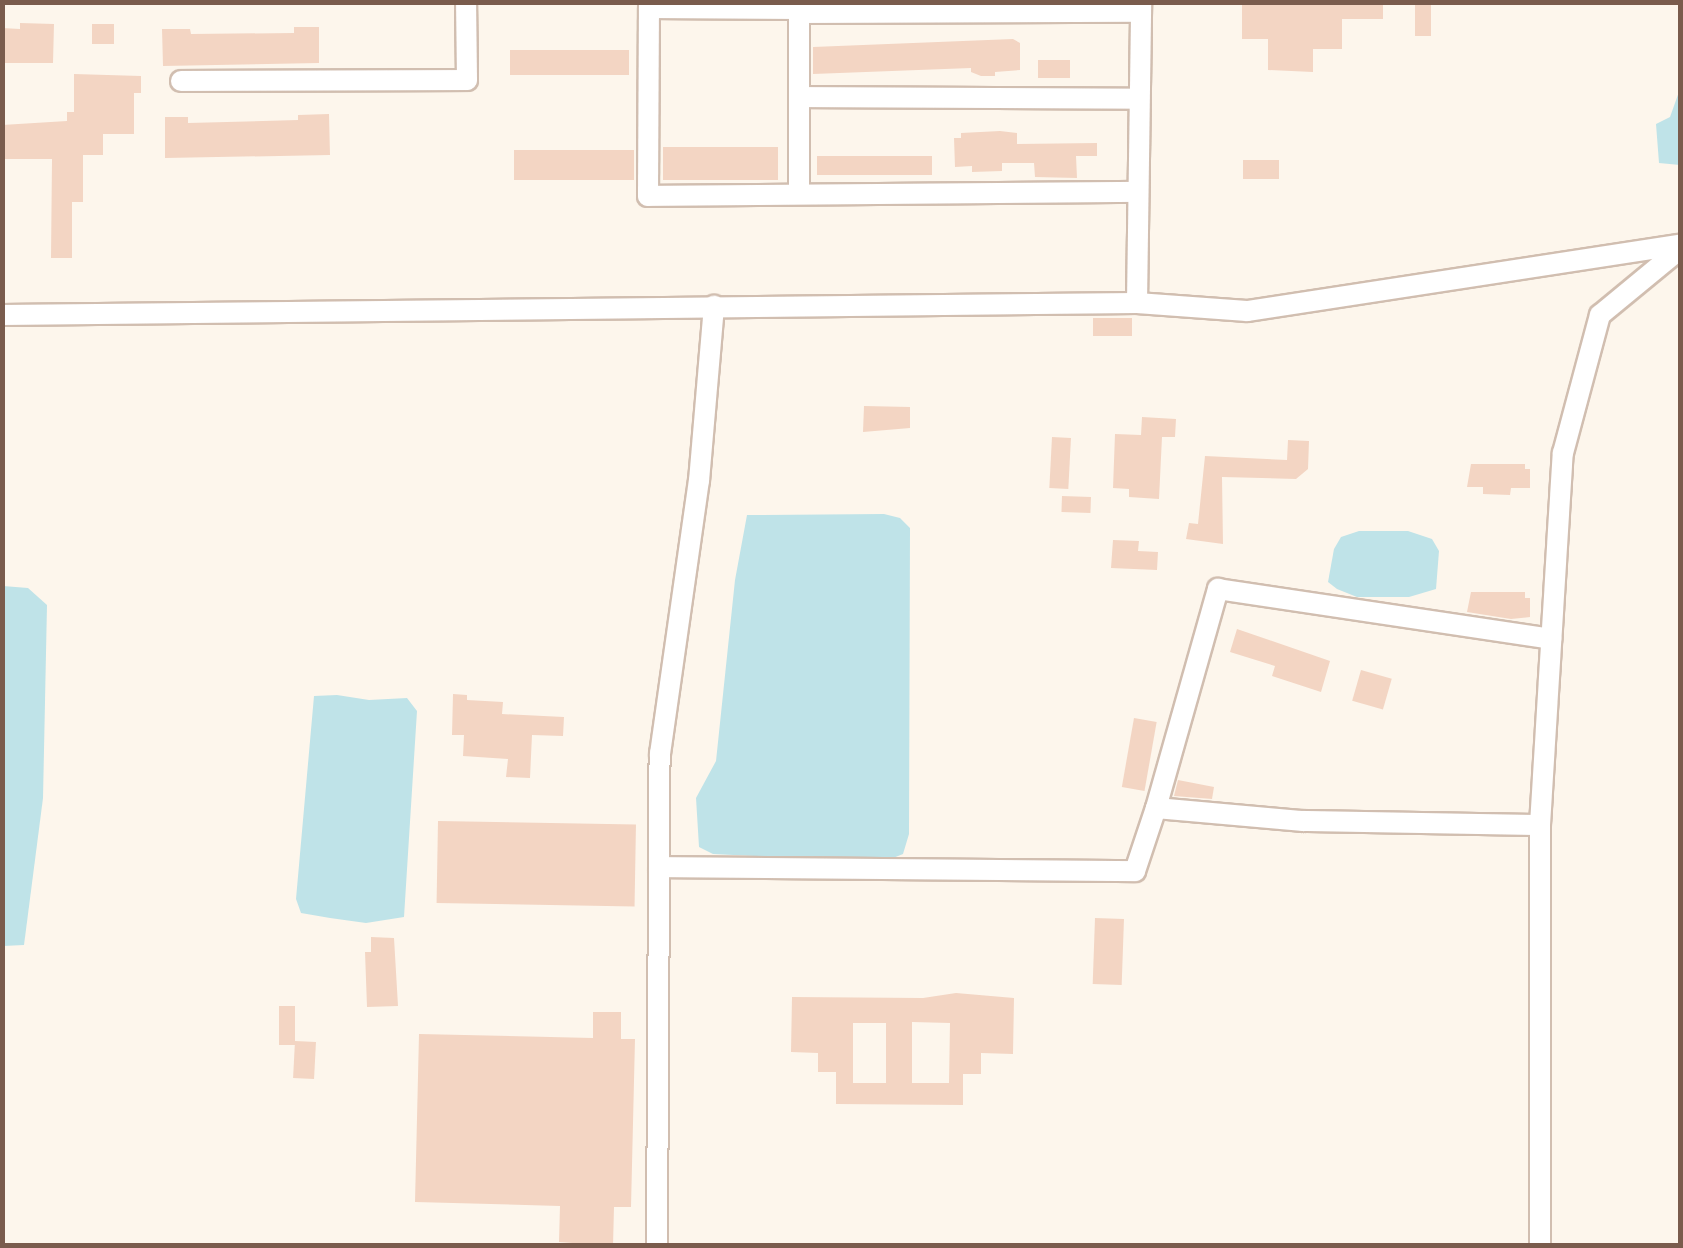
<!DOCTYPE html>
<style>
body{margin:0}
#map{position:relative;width:1683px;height:1248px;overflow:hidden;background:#fdf6ec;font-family:"Exo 2",sans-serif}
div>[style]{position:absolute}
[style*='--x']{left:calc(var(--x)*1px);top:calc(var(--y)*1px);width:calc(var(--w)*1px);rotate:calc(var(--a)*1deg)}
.water>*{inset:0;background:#bfe3e8}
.building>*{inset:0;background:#f3d5c3;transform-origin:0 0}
.roads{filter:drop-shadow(2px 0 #d1beb0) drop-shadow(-2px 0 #d1beb0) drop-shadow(0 2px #d1beb0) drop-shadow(0 -2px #d1beb0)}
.street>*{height:20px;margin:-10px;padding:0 10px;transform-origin:10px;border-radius:10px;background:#fff}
span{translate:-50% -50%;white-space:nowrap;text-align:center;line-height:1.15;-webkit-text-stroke:9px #fffaf3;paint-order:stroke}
.frame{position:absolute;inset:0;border:5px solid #7a5c4d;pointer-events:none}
</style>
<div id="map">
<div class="water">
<div style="clip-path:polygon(1680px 89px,1680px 165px,1659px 163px,1656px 124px,1670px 117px)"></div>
<div style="clip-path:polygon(884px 514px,900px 518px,910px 528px,909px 834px,903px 854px,883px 862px,713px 854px,699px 847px,696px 798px,716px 761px,735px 580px,747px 515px)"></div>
<div style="clip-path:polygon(1359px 531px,1408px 531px,1432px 539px,1439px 551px,1436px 589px,1409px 597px,1357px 597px,1337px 589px,1328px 582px,1334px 549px,1341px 537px)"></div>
<div style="clip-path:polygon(3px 586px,28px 588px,47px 605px,43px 798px,24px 945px,3px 946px)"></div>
<div style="clip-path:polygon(337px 695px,369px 700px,407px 698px,417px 711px,404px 917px,366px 923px,330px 918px,301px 913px,296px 899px,314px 696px)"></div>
</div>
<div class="building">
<div style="clip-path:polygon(1242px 2px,1383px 2px,1383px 19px,1342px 19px,1342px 49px,1313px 49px,1313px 72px,1268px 70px,1268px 39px,1242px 39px)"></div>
<div style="left:1415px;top:2px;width:16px;height:34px"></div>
<div style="clip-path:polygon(20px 23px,54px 24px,53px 63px,2px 63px,2px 28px,20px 29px)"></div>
<div style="left:92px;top:24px;width:22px;height:20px"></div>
<div style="clip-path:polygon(294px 27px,319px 27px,319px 63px,163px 66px,162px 29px,190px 29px,191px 34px,294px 33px)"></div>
<div style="clip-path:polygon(1013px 39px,1020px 43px,1020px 70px,995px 72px,995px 76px,981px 76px,971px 72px,971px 68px,813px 74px,813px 47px)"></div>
<div style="left:629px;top:50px;width:25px;height:119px;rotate:90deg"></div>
<div style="left:1038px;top:60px;width:32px;height:18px"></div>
<div style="clip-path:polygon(74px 74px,141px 76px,141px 93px,134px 93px,134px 134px,103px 134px,103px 155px,83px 155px,83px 202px,72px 202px,72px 258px,51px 258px,52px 159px,2px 159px,2px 125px,67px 121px,67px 112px,74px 112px)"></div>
<div style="clip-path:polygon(329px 114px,330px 155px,165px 158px,165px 117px,188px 117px,188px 123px,298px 120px,298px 115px)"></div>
<div style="clip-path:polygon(1000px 131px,1017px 133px,1017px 144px,1097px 143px,1097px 156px,1076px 156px,1077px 178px,1035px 177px,1034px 163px,1002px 163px,1002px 171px,972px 172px,972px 166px,955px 167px,954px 138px,961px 138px,961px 133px)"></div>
<div style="left:778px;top:147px;width:33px;height:115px;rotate:90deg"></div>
<div style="left:514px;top:150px;width:120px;height:30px"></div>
<div style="left:932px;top:156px;width:19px;height:115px;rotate:90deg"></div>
<div style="left:1243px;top:160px;width:36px;height:19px"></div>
<div style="left:1093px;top:318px;width:39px;height:18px"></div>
<div style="clip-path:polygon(864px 406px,910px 407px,910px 428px,863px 432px)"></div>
<div style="clip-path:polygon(1142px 417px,1176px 419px,1175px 437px,1162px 437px,1159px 499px,1129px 497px,1129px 489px,1113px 488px,1115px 434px,1141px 435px)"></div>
<div style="left:1052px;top:437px;width:19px;height:51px;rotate:3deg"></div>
<div style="clip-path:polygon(1288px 440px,1309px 441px,1308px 469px,1296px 479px,1222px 477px,1223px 544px,1186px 539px,1189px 523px,1198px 524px,1205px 456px,1287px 460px)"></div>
<div style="clip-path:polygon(1471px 464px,1525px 464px,1525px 469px,1530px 469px,1530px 488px,1511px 488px,1510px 495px,1483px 494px,1483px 487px,1467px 487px)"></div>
<div style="left:1062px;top:496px;width:29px;height:16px;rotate:2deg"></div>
<div style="clip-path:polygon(1113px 540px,1139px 541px,1138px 551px,1158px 552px,1157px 570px,1111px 568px)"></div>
<div style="clip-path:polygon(1471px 592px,1525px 592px,1525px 598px,1530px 598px,1530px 617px,1511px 619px,1467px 612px)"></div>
<div style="clip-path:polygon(1237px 629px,1330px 661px,1321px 692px,1272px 676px,1275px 666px,1230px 652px)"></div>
<div style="left:1361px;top:670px;width:32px;height:32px;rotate:16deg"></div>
<div style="clip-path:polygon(453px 694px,467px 695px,467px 700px,503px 702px,502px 714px,564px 717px,563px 736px,532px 735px,530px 778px,506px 777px,508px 759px,463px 756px,464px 735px,452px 735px)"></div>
<div style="left:1134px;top:718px;width:23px;height:70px;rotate:10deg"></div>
<div style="clip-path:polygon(1178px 780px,1214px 787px,1212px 799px,1174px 796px)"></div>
<div style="left:438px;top:821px;width:198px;height:82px;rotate:1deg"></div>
<div style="left:1095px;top:918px;width:29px;height:66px;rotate:2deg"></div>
<div style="clip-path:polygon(371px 937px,394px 938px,398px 1006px,367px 1007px,365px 952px,371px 952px)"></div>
<div style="clip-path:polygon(evenodd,956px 993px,1014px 998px,1013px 1054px,981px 1053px,981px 1074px,963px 1074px,963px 1105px,836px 1104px,836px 1072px,818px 1072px,818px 1053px,791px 1052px,792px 997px,923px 998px,956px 993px,912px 1022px,950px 1023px,949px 1083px,912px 1083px,912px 1022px,956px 993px,853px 1023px,886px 1023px,886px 1083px,853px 1083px,853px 1023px)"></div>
<div style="left:279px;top:1006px;width:16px;height:39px"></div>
<div style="clip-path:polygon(593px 1012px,621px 1012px,621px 1039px,635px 1039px,631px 1207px,614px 1207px,613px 1246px,559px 1242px,560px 1206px,415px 1202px,419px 1034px,593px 1038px)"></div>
<div style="left:295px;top:1041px;width:21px;height:37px;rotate:3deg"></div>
</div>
<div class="roads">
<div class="street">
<div style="--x:649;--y:2;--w:194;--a:90.3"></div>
<div style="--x:648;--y:196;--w:490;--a:-0.5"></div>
<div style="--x:799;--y:2;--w:190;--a:90"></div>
<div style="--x:649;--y:8;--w:150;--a:0.4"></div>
<div style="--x:799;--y:13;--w:342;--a:-0.2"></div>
<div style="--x:181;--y:81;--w:286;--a:-0.2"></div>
<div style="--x:467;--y:80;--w:78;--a:-90.7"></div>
<div style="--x:799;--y:97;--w:340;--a:0.3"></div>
<div style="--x:1137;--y:303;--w:301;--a:-89.2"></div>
<div style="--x:2;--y:315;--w:1135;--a:-0.61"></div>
<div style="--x:1137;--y:303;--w:110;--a:4.2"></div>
<div style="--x:1247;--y:311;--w:438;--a:-8.7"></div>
<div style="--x:1156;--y:808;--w:228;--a:-74.2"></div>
<div style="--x:1218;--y:589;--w:337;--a:8.5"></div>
<div style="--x:1540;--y:825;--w:373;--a:-86.5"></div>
<div style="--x:1563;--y:453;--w:143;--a:-75"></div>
<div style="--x:1600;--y:315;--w:104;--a:-39.5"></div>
<div style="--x:659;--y:867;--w:476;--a:0.5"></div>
<div style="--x:1135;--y:871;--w:66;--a:-71.6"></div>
<div style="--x:1156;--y:808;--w:148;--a:5.1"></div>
<div style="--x:1303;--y:821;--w:237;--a:1"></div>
<div style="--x:1540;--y:825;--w:421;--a:90"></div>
<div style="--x:657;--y:1246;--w:492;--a:-89.7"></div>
<div style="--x:660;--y:754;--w:276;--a:-81.9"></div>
<div style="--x:699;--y:481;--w:176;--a:-85.1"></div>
</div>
</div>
<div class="frame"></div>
</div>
